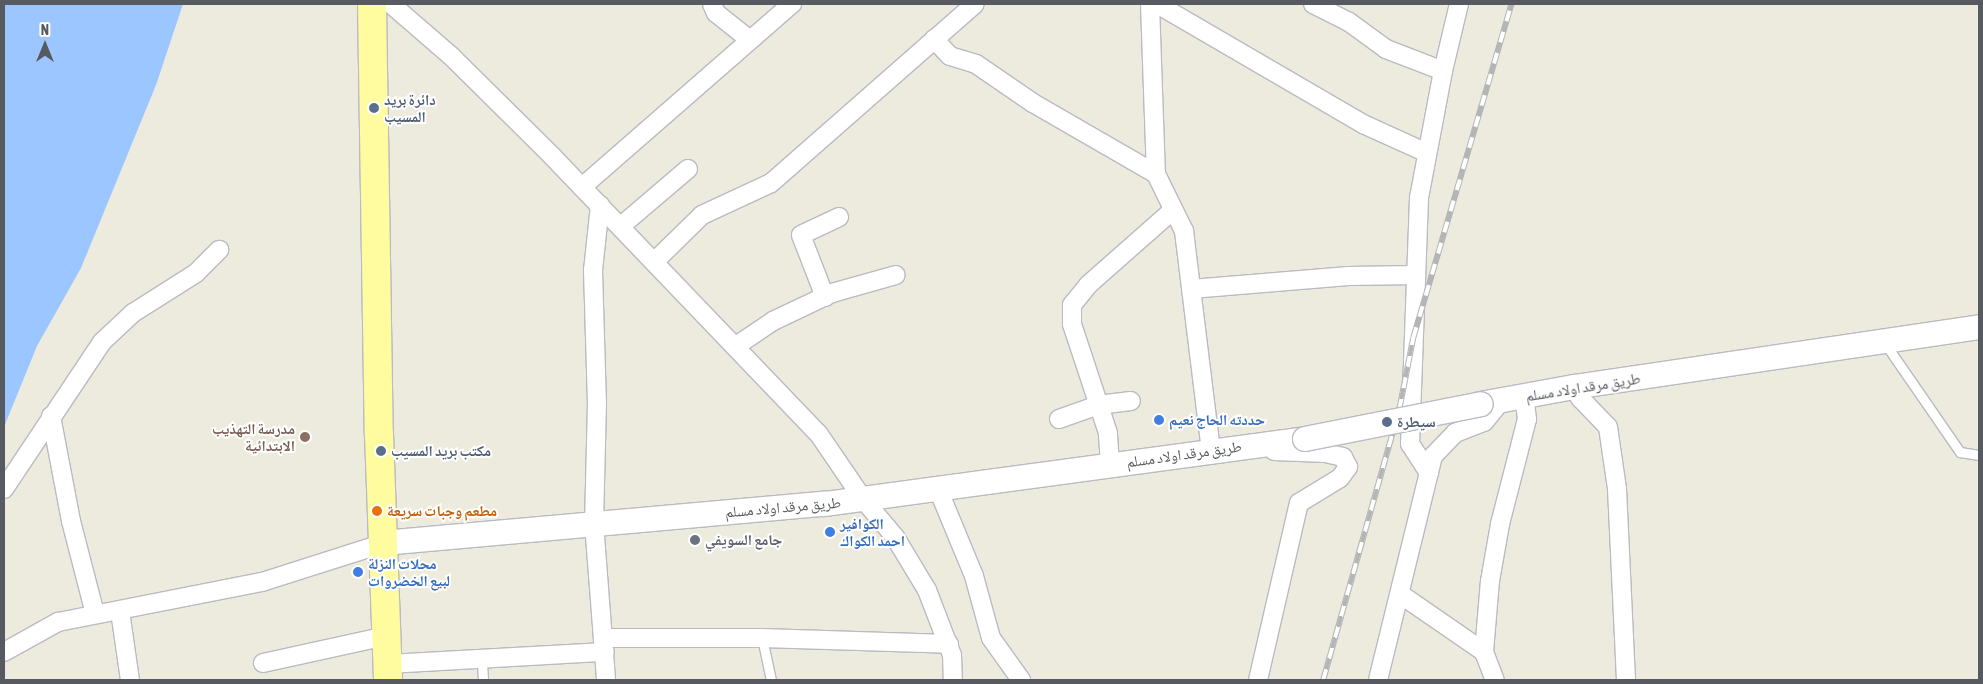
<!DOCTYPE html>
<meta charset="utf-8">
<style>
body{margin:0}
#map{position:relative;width:1983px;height:684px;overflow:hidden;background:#ecebde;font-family:"Asap Condensed","Noto Naskh Arabic",sans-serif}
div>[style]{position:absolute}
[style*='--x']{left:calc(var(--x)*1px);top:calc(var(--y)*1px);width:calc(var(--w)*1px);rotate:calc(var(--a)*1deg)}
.water>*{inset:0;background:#9bc6ff}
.roads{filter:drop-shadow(1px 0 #b9bbc1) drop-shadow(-1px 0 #b9bbc1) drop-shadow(0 1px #b9bbc1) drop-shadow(0 -1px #b9bbc1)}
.lane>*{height:9px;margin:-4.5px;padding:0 4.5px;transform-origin:4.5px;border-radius:4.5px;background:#fff}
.street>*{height:18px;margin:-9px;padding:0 9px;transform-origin:9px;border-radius:9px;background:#fff}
.secondary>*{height:24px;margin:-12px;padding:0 12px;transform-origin:12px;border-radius:12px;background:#fff}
.primary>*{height:28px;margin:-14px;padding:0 14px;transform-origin:14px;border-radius:14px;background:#fffca0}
.rail>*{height:5.5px;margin-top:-2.75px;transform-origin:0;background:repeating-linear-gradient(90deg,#fff 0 11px,#b4b5b5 0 22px);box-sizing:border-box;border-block:1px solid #b4b5b5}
.bridges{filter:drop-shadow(1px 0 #b9bcc4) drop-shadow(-1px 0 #b9bcc4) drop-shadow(0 1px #b9bcc4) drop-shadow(0 -1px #b9bcc4)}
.secondary-bridge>*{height:24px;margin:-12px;padding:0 12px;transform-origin:12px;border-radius:12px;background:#fff}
.dots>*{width:14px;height:14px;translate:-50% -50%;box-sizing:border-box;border:2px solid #fff;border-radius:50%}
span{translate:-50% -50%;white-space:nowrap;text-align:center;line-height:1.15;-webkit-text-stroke:4px #fff;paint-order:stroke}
.service-label{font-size:15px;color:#4e5e75;font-weight:700}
.left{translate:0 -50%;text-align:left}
.street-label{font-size:15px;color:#575a60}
.shop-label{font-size:15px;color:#366cbe;font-weight:700}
.education-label{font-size:15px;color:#785e54;font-weight:700}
.right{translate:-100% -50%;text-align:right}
.food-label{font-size:15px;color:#c56008;font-weight:700}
.worship-label{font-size:15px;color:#5b616d;font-weight:700}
.frame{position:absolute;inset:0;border:5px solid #575a60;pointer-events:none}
.north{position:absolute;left:20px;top:20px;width:50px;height:50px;-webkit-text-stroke:4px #fff;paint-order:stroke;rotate:0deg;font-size:14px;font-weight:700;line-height:20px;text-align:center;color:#575a60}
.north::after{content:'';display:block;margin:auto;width:18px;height:22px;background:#575a60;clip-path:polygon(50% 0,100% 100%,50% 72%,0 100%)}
</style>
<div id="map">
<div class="water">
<div style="clip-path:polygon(4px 4px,183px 4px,156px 85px,81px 268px,37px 346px,4px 427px)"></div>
</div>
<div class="roads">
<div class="lane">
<div style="--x:1884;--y:342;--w:134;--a:55.4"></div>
<div style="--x:1960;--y:452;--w:19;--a:9"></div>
<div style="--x:762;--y:638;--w:43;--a:77.9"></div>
<div style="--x:482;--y:661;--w:19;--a:87"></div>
</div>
<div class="street">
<div style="--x:391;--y:4;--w:79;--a:40.9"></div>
<div style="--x:451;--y:56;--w:142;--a:44.7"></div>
<div style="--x:552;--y:156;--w:384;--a:46.2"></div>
<div style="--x:818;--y:433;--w:80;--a:55.7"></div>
<div style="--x:863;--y:499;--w:50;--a:49.9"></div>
<div style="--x:895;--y:537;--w:62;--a:58.9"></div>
<div style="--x:927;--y:590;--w:70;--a:69"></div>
<div style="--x:952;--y:655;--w:25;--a:88"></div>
<div style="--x:712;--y:4;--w:10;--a:66"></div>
<div style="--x:716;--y:13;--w:43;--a:38.5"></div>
<div style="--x:1150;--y:4;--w:170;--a:88"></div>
<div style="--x:1156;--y:174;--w:64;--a:63.8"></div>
<div style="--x:1184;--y:231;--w:221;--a:83"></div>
<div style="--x:1157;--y:4;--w:238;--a:30.2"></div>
<div style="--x:1363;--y:124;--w:70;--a:24.4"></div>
<div style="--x:1313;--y:4;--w:40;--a:26.6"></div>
<div style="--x:1349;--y:22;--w:46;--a:36.1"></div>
<div style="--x:1386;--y:49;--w:61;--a:21.1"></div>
<div style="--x:934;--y:39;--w:23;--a:47"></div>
<div style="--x:950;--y:56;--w:27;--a:17"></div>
<div style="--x:976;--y:64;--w:69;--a:34.4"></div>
<div style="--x:1033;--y:103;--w:142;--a:30"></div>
<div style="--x:582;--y:187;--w:279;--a:-41.1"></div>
<div style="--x:600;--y:205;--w:65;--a:96.1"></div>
<div style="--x:593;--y:270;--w:132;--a:88.3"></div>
<div style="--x:597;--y:402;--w:121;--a:91.4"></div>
<div style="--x:594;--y:523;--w:157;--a:85.6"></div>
<div style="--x:621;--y:226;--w:88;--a:-40.4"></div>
<div style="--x:655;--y:261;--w:66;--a:-44.4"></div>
<div style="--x:702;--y:215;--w:76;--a:-24.9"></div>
<div style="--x:771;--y:183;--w:271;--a:-41.3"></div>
<div style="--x:1191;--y:289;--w:158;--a:-4.7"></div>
<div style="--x:1348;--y:276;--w:68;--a:-0.8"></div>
<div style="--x:825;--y:297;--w:66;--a:-111.2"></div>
<div style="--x:801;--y:235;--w:42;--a:-25.3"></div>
<div style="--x:736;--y:346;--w:45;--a:-34"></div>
<div style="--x:773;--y:321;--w:65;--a:-25.4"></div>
<div style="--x:832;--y:293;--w:66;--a:-15.7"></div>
<div style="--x:1574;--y:387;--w:13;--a:61"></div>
<div style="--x:1580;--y:398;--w:40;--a:46"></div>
<div style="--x:1608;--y:427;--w:63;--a:81.7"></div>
<div style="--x:1617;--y:489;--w:191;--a:87.3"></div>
<div style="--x:51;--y:416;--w:107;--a:79.2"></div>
<div style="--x:71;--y:521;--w:96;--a:75.5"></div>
<div style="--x:1059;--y:419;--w:41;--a:-19.7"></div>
<div style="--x:1098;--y:405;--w:33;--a:-7"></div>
<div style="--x:1110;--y:464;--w:31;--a:-94"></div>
<div style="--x:1108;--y:433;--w:115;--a:-108.3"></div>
<div style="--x:1072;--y:324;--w:19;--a:-90"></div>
<div style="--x:1072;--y:305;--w:26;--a:-51"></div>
<div style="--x:1088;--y:285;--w:113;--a:-41.4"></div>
<div style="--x:1429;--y:473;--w:35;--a:-123"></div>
<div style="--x:1410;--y:444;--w:246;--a:-87.9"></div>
<div style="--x:1419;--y:198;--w:129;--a:-79.3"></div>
<div style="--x:1443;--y:71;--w:69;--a:-76.6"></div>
<div style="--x:4;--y:489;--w:177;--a:-56.3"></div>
<div style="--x:102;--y:342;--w:42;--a:-43.1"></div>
<div style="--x:133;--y:313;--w:75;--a:-32.4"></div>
<div style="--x:196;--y:273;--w:33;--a:-45"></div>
<div style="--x:938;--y:489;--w:94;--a:67.5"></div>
<div style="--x:974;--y:576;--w:64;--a:74.7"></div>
<div style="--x:991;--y:638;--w:52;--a:54.5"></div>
<div style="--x:1400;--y:594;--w:102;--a:34.6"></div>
<div style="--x:1484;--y:652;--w:30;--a:69"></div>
<div style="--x:120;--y:611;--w:70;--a:81.8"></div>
<div style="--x:604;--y:638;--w:158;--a:0"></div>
<div style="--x:762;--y:638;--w:187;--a:1.8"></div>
<div style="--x:4;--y:652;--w:62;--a:-29.1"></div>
<div style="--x:58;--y:622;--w:208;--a:-11.1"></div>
<div style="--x:262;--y:582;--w:128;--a:-17.7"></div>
<div style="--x:1484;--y:652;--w:71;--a:-85.2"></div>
<div style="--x:1490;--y:581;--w:58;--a:-80"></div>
<div style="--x:1500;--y:524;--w:108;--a:-75.6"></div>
<div style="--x:1527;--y:419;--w:23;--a:-97"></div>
<div style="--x:263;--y:663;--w:126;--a:-12.4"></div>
<div style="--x:388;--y:664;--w:217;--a:-3.2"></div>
<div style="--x:1258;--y:680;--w:182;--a:-77"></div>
<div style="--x:1299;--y:503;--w:48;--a:-31.4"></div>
<div style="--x:1340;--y:478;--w:14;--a:-54"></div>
<div style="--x:1348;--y:467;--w:11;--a:-117"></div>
<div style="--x:1343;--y:457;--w:17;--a:-167"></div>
<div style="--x:1326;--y:453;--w:52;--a:-177.8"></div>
<div style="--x:1378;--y:680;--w:231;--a:-76.2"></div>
<div style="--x:1433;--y:456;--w:32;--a:-46"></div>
<div style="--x:1455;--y:433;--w:31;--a:-21"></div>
<div style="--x:1484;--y:422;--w:28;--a:-51"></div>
</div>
<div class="secondary">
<div style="--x:1481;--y:404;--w:95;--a:-10.4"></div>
<div style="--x:1574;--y:387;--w:409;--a:-8.4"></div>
<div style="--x:384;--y:543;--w:443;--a:-5.1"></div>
<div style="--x:825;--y:504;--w:484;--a:-7.7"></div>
</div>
<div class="primary">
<div style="--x:372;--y:4;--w:430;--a:89.1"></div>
<div style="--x:379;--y:434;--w:246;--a:87.9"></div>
</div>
</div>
<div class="rail">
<div style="--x:1323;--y:680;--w:280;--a:-74.3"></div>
<div style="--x:1399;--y:410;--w:73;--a:-79"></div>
<div style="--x:1413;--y:338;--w:348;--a:-73.6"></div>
</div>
<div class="bridges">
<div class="secondary-bridge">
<div style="--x:1305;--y:439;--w:179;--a:-11.2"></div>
</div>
</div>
<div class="dots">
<div style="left:374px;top:108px;background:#5c6f8a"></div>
<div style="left:1159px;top:420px;background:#3f7fe0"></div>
<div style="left:1387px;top:422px;background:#5c6f8a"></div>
<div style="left:305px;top:437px;background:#8d6e63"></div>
<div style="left:381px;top:451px;background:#5c6f8a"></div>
<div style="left:377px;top:511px;background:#e8710a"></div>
<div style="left:830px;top:532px;background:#3f7fe0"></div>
<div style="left:695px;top:540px;background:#6b7280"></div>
<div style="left:358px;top:572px;background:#3f7fe0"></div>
</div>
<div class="service-label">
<span class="left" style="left:384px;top:108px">دائرة بريد<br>المسيب</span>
<span class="left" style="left:1397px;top:422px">سيطرة</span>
<span class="left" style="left:391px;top:451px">مكتب بريد المسيب</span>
</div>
<div class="street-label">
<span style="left:1583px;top:387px;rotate:-9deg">طريق مرقد اولاد مسلم</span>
<span style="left:1184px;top:454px;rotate:-8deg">طريق مرقد اولاد مسلم</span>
<span style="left:783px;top:507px;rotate:-5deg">طريق مرقد اولاد مسلم</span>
</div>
<div class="shop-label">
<span class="left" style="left:1169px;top:420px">حددته الحاج نعيم</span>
<span class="left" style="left:840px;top:532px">الكوافير<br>احمد الكواك</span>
<span class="left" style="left:368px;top:572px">محلات النزلة<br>لبيع الخضروات</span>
</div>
<div class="education-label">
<span class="right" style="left:295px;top:437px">مدرسة التهذيب<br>الابتدائية</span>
</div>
<div class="food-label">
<span class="left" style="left:387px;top:511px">مطعم وجبات سريعة</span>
</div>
<div class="worship-label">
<span class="left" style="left:705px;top:540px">جامع السويفي</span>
</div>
<div class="frame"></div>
<div class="north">N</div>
</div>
